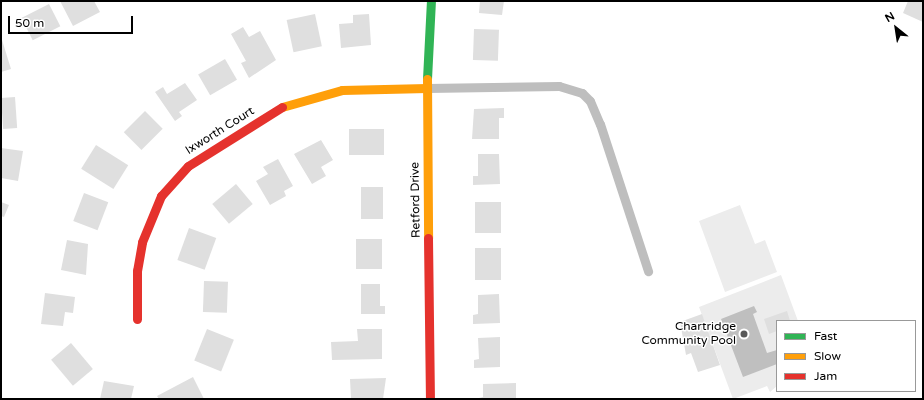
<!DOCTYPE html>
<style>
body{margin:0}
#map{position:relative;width:924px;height:400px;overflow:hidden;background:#fff;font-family:"Varela Round",sans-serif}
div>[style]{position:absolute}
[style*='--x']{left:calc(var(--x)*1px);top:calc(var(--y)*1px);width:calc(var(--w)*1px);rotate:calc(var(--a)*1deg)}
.green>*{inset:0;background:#ececec}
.water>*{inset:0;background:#bfbfbf}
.building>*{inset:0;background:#dfdfdf;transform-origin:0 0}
.lane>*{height:9px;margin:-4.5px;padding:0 4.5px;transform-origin:4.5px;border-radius:4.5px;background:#bebebe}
.fast>*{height:9px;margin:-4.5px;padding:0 4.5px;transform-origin:4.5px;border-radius:4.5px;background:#30b455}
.slow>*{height:9px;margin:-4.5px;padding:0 4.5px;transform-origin:4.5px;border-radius:4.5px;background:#ff9f0a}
.jam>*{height:9px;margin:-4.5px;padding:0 4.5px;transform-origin:4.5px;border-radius:4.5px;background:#e5322d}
.dots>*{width:11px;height:11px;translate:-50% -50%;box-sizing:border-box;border:2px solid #fff;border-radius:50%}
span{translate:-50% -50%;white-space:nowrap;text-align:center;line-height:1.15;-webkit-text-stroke:3px #fff;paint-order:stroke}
.street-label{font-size:12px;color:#000}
.poi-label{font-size:12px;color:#000}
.right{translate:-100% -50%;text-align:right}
.frame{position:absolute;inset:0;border:2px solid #000;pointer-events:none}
.legend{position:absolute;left:776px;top:320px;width:140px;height:72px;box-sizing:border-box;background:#fff;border:1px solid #999;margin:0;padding:5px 7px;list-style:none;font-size:12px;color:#000}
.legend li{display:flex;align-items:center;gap:8px;height:20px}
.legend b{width:20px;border:1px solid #999}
.north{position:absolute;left:876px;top:8px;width:40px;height:40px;-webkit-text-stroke:3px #fff;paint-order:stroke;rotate:330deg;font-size:11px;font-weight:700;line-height:16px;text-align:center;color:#000}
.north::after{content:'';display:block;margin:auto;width:14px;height:18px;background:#000;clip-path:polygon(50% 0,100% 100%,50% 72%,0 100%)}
.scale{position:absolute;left:8px;top:16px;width:125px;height:18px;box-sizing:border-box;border:2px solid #000;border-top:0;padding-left:5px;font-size:12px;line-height:14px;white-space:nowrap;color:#000;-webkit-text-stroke:3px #fff;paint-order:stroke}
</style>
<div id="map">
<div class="green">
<div style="clip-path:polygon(740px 205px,755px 244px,765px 240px,777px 272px,725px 292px,699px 221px)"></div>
<div style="clip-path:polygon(781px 275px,798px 321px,777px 321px,777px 386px,770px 392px,767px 386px,733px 399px,699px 307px)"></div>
</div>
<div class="water">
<div style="clip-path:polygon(754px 306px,757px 312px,753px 314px,767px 353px,777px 350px,777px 364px,743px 377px,721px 319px)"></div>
</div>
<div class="building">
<div style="clip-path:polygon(60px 1px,94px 1px,100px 12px,73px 26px)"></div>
<div style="clip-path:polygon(480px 1px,504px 1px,502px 15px,479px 13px)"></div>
<div style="clip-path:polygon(908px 1px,923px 1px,923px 22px,903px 13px)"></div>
<div style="left:49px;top:4px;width:25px;height:31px;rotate:63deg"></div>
<div style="left:315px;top:14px;width:33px;height:29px;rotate:78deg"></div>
<div style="clip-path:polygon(369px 14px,371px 45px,341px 48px,339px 24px,353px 23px,353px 15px)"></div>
<div style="clip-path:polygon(243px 27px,249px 37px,260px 31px,276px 60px,249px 78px,241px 63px,246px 61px,231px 34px)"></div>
<div style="left:474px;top:29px;width:25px;height:31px;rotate:2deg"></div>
<div style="clip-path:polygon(2px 40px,11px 69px,1px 72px,1px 41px)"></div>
<div style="left:225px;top:59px;width:24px;height:31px;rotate:60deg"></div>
<div style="clip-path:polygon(185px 83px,197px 100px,179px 112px,182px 116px,175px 121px,155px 92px,163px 87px,167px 94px)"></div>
<div style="left:15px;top:97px;width:31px;height:14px;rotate:86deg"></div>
<div style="clip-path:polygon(504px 108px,504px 118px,499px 118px,499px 139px,472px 139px,474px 109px)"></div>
<div style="left:145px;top:111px;width:25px;height:30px;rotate:45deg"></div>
<div style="left:384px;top:129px;width:26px;height:35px;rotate:90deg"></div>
<div style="clip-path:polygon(321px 140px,333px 160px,321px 167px,326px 176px,312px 184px,294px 154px)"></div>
<div style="left:96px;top:145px;width:38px;height:28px;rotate:32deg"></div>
<div style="clip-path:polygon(1px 148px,23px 151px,18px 181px,1px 178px)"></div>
<div style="clip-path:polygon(478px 154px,499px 154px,500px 184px,473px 185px,473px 176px,478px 176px)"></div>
<div style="clip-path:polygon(278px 159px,293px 186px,284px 191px,286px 196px,270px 205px,256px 181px,268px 174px,263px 167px)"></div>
<div style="left:236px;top:184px;width:26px;height:31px;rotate:50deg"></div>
<div style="left:361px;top:187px;width:22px;height:32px"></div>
<div style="left:84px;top:193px;width:26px;height:30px;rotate:21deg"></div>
<div style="clip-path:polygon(1px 202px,9px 205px,4px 217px,1px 216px)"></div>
<div style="left:501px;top:202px;width:31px;height:26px;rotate:90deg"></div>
<div style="left:189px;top:228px;width:29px;height:34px;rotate:20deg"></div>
<div style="left:356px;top:239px;width:26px;height:30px"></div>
<div style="clip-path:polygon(67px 240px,88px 244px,86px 275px,61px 270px)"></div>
<div style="left:475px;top:248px;width:26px;height:32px"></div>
<div style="left:204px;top:281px;width:24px;height:31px;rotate:2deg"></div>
<div style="clip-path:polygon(361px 284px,380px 284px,380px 306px,385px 306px,385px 314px,361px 314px)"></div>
<div style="clip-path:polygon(45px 293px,75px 297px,73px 313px,65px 312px,63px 326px,41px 324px)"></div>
<div style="clip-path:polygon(499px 294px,500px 323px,473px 324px,473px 315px,478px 314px,478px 295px)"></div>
<div style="clip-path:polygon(787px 311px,790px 321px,777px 321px,777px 331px,769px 334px,764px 319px)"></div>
<div style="clip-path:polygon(702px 314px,720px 365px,698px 372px,691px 353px,686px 355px,680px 322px)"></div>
<div style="left:207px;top:329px;width:29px;height:34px;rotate:22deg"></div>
<div style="clip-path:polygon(357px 329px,382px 329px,382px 359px,332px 360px,331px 342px,358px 341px)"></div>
<div style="clip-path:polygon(500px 337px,500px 367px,474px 368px,474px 360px,479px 359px,478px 338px)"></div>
<div style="left:71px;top:343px;width:34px;height:26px;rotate:50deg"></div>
<div style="clip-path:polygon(193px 377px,204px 399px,159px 399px,157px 396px)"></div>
<div style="clip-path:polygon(386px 378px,383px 399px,351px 399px,350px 379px)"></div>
<div style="clip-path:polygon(104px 381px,134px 386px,131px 399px,100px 399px)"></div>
<div style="clip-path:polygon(516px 383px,516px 399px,475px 399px,483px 397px,483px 384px)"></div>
</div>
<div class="lane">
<div style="--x:427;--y:88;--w:132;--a:-0.9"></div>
<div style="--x:559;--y:86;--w:24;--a:17"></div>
<div style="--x:582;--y:93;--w:11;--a:45"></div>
<div style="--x:590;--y:101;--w:25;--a:67"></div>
<div style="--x:600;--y:124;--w:155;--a:71.9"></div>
</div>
<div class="fast">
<div style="--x:427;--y:79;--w:78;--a:-87.1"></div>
</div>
<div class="slow">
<div style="--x:427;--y:79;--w:159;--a:89.6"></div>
<div style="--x:282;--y:107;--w:62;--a:-15.8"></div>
<div style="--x:342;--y:90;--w:85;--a:-1.3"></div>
</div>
<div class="jam">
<div style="--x:428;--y:238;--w:161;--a:89.3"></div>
<div style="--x:137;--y:319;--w:48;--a:-90"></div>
<div style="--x:137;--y:271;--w:29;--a:-80"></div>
<div style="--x:142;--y:242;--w:50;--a:-67.6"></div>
<div style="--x:161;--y:196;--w:40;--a:-48"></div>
<div style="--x:188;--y:166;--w:111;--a:-32.1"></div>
</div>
<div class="dots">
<div style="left:744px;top:334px;background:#595959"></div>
</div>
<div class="street-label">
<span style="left:220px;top:131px;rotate:-32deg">Ixworth Court</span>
<span style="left:416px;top:200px;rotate:-91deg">Retford Drive</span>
</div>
<div class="poi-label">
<span class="right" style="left:736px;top:334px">Chartridge<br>Community Pool</span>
</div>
<div class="frame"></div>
<ul class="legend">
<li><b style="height:5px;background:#30b455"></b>Fast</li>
<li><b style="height:5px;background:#ff9f0a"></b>Slow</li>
<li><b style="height:5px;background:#e5322d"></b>Jam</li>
</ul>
<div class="north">N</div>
<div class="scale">50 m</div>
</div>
